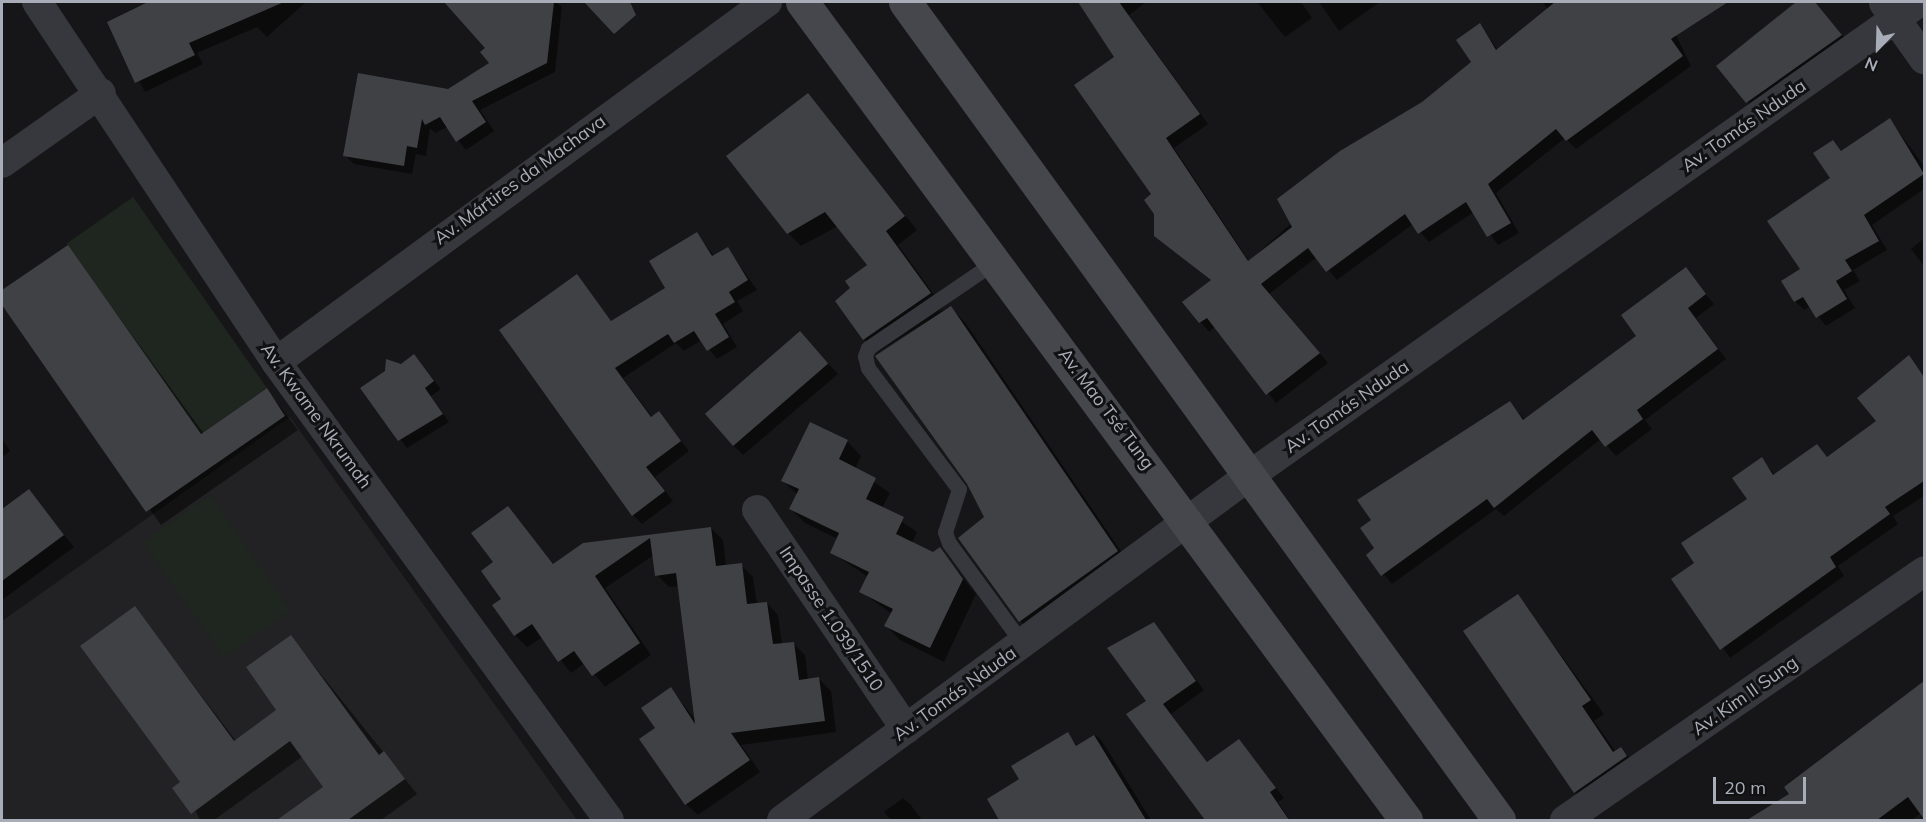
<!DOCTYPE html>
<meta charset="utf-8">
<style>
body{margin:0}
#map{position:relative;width:1926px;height:822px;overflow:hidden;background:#161618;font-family:Mulish,sans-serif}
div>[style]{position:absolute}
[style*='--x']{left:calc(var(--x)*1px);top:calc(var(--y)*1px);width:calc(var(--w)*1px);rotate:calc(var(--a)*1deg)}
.built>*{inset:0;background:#222225}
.green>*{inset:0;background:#1e261f;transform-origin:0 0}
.shadow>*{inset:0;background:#0007}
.building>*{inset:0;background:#404145;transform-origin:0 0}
.lane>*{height:15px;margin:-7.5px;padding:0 7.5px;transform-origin:7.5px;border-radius:7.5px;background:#37383d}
.street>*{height:30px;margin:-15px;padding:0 15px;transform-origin:15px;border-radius:15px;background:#37383d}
.secondary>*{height:33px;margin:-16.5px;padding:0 16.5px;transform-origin:16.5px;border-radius:16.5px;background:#45474d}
span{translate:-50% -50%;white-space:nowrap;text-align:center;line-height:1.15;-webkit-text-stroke:6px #111113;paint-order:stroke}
.street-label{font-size:18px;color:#a8adb8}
.frame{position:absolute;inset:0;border:3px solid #a8adb8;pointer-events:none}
.north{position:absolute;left:1848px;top:18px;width:60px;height:60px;-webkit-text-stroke:4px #111113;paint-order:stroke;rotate:203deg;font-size:16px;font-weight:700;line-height:24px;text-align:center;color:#a8adb8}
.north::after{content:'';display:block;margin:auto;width:21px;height:27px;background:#a8adb8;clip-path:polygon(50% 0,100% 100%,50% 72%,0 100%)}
.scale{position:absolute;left:1713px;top:777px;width:93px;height:27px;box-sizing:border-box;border:3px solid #a8adb8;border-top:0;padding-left:8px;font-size:18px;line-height:21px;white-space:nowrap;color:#a8adb8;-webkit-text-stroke:4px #111113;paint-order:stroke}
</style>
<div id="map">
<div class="built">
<div style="clip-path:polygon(290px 417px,577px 820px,2px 820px,2px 621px)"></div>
</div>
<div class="green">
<div style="left:133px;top:197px;width:233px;height:81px;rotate:55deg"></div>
<div style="left:210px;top:495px;width:141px;height:82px;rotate:55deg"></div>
</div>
<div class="shadow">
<div style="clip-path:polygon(151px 2px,306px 2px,267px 37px,257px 27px,197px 53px,203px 64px,145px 92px,109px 22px)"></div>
<div style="clip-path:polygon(446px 2px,556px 2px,562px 7px,555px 72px,480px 110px,494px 131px,466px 150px,447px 127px,435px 133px,430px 128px,426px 156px,416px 154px,412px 174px,354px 164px,345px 155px,491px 64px,487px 48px)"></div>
<div style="clip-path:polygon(1080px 2px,1146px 2px,1129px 15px,1208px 124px,1174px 148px,1249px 261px,1473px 62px,1480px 25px,1498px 50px,1548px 9px,1542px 2px,1660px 2px,1691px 66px,1576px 149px,1565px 138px,1496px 193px,1519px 233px,1498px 245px,1474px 212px,1429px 242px,1413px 224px,1337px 280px,1317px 257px,1269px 294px,1328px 363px,1276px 403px,1215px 327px,1209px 332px,1184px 302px,1212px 281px,1156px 236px,1154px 195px,1116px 58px)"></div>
<div style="clip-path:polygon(1257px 2px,1301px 2px,1312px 18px,1285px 37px)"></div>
<div style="clip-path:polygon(1319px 2px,1380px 2px,1339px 31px)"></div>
<div style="clip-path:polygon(1798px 2px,1815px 2px,1852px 47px,1758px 113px,1718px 66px)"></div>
<div style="clip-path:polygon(808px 95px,917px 230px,898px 245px,943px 307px,937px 312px,951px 308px,965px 322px,1131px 566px,1034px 635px,1020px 621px,986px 518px,968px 483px,877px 357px,930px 319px,878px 352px,864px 339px,852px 289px,869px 266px,838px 226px,801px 246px,788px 233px)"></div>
<div style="clip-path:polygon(1890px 120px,1924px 166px,1924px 189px,1872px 225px,1887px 250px,1853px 270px,1860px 281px,1844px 290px,1855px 308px,1826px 326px,1810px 306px,1804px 310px,1795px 301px,1832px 179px,1833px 142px,1843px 152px)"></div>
<div style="clip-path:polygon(697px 234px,715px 257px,728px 249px,757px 290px,737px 301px,743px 311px,723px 324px,737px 347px,717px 359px,702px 340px,684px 351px,676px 343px,623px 378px,653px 418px,659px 413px,689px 451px,655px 477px,673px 501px,642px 524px,633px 515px,576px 276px,612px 322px,668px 289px)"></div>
<div style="clip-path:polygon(1924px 238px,1924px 266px,1911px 249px)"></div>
<div style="clip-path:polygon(68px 247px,204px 434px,267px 390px,298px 430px,161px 525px,2px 303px,2px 292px)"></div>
<div style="clip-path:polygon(1685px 269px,1714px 304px,1696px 318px,1726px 359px,1645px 420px,1652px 429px,1616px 456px,1601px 439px,1504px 516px,1496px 509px,1392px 584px,1368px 555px,1510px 403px,1525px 420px,1638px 336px)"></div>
<div style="clip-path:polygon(800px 333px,838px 374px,743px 455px,732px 444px)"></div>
<div style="clip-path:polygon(414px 356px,441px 389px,431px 396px,449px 422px,407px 448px,362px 388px)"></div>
<div style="clip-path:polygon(1909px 357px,1924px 376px,1924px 496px,1893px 516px,1898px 524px,1838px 566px,1844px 576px,1730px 658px,1673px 579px,1697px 563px,1750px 499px,1762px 459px,1775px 475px,1817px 446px,1828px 458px,1878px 421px)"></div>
<div style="clip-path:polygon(2px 439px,10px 451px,2px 457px)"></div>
<div style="clip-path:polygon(847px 441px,861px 456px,855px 469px,890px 493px,882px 508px,917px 532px,912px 543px,933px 553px,940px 549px,976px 594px,944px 662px,900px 640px,886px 626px,892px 614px,861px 592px,868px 577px,832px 553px,838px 539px,805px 523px,791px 509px,798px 495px,783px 481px)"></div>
<div style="clip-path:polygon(29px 491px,74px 547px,2px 600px,2px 511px)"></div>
<div style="clip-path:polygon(507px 508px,554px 565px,583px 545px,711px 528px,723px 540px,726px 567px,741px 565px,753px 577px,757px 604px,767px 603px,778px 615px,782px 644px,793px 643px,805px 655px,808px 680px,819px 679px,831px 691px,836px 732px,741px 745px,760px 772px,698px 815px,686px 804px,657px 729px,671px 689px,697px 722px,679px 586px,669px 587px,657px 575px,654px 555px,605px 588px,651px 655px,605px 687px,585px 663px,571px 673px,543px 637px,527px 647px,515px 635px,495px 562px)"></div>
<div style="clip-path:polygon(1518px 596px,1604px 714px,1594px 721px,1616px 752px,1621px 749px,1635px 763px,1589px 806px,1575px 792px)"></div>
<div style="clip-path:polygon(135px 608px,236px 741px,278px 710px,291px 637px,417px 794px,381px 820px,279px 820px,326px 787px,303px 756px,214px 820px,200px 820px,182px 783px)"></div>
<div style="clip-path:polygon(1154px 624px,1204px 690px,1171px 714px,1208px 763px,1238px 741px,1284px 798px,1278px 802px,1290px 820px,1207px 820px,1128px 715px,1148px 702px)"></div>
<div style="clip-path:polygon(1924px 683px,1924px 811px,1912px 820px,1750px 820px,1791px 794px,1786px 788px)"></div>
<div style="clip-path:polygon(1068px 734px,1078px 747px,1096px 735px,1102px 741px,1151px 820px,1001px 820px,989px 800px,1021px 780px)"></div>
<div style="clip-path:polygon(903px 798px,911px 805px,922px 820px,891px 820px,884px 812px)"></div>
</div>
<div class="building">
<div style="clip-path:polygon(148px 2px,284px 2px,189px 43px,195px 55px,135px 83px,107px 22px)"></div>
<div style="clip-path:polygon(444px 2px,554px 2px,547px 63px,472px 101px,486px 122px,456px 142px,440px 117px,425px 125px,422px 119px,417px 148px,407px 146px,404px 166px,343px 156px,358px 73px,448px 89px,489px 63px,480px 52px,485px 48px)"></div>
<div style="clip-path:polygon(584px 2px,630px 2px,636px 15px,614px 34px)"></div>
<div style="clip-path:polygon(1078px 2px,1119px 2px,1200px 114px,1166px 138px,1248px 261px,1292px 227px,1277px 199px,1340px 151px,1422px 102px,1471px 62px,1456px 40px,1480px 23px,1496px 50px,1555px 2px,1728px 2px,1671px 39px,1683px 56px,1566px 141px,1556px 129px,1488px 184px,1511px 223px,1487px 237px,1466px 202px,1418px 234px,1405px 214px,1326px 272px,1308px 248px,1261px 284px,1320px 353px,1266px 395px,1207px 318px,1199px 323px,1182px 302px,1211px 280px,1154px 236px,1154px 214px,1144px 200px,1151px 194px,1074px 85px,1114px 57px)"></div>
<div style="clip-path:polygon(1796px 2px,1815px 2px,1842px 35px,1746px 103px,1716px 66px)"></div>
<div style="clip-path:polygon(808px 93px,905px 216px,886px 231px,931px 293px,863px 340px,835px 301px,850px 288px,845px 281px,867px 265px,825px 212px,787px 234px,726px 156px)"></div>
<div style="clip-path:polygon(1890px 118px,1924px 174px,1864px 215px,1879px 241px,1845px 260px,1852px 271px,1836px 281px,1847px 299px,1816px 318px,1803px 297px,1794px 302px,1781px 281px,1800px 269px,1767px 221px,1830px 178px,1813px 153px,1833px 140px,1841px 151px)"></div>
<div style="clip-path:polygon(697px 232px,712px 256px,728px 247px,748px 280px,729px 292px,735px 302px,715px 314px,729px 337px,707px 351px,694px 331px,674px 343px,668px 334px,615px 368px,651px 417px,659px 411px,681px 441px,646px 467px,665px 491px,632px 516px,499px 330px,577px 274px,611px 321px,665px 288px,649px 261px)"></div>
<div style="clip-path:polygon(68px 245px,201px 434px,267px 388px,285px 416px,146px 512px,2px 305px,2px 290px)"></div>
<div style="clip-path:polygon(1686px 267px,1706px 294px,1688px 308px,1718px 349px,1637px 410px,1643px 419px,1605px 447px,1592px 430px,1494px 508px,1487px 499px,1381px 576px,1366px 555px,1374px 548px,1360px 528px,1371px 520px,1357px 500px,1510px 401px,1523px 420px,1636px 336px,1621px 315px)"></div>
<div style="clip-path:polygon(951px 306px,1118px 551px,1019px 622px,958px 538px,984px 517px,967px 484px,875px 356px)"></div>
<div style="left:800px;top:331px;width:43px;height:126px;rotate:49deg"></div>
<div style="clip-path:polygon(414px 354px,434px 381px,425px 388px,443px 414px,398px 441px,360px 388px,385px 371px,386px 359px,401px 364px)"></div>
<div style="clip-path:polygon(1909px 355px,1924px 377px,1924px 481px,1885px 507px,1890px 514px,1830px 557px,1836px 567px,1720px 650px,1671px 579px,1694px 563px,1681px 543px,1747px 499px,1732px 478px,1762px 457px,1773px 475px,1817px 444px,1827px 457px,1876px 421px,1857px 398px)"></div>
<div style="clip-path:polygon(810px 422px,848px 440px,839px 459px,876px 478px,866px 499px,904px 517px,896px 534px,933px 552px,940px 547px,963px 579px,930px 648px,884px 626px,893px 609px,859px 592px,869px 572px,830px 553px,839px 533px,789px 509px,799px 489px,781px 481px)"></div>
<div style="clip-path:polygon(29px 489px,64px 535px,2px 581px,2px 509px)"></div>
<div style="clip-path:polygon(508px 506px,553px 564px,583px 543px,711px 527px,716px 566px,742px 563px,747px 604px,767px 602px,773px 644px,794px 642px,799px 680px,819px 677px,825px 721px,731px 733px,750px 760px,685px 805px,639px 739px,655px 728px,641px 708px,671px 687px,695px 724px,676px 573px,655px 576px,650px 538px,595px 576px,640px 643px,592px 676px,574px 651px,558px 662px,532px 624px,514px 636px,492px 605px,501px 599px,481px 571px,493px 562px,471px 533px)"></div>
<div style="clip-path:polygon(1518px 594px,1591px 700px,1582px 706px,1613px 752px,1621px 747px,1627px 756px,1574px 793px,1463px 631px)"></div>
<div style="clip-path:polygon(135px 606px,234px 741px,276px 710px,246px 667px,291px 635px,379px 755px,384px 751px,405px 779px,348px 820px,277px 820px,323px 787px,290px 741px,191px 814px,172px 788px,180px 782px,80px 646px)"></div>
<div style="clip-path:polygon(1154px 622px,1196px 681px,1163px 704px,1207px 762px,1239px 739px,1276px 788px,1270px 792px,1289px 820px,1205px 820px,1126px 714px,1146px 701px,1107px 648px)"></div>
<div style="clip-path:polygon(1924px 681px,1924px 819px,1908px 797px,1877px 820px,1747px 820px,1789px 794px,1784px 787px)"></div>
<div style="clip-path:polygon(1068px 732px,1076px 746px,1094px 735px,1146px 820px,999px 820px,987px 799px,1019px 779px,1011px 766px)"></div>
</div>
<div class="lane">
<div style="--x:996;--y:261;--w:155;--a:145.8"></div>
<div style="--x:868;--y:348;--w:9;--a:111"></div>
<div style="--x:865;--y:356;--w:12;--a:76"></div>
<div style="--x:868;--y:368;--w:151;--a:53.1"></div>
<div style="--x:959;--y:489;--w:45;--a:108"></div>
<div style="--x:945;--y:532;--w:12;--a:70"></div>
<div style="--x:949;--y:543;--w:125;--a:53.8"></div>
</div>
<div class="street">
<div style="--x:37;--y:2;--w:432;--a:56.4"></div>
<div style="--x:276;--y:362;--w:566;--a:53.98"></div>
<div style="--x:1884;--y:3;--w:69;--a:54.5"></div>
<div style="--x:2;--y:163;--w:121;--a:-35.3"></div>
<div style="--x:276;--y:362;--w:609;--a:-36.25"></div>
<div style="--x:757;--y:510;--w:265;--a:55.8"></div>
<div style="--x:782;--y:820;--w:576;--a:-36.39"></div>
<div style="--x:1246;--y:478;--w:824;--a:-35.27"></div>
<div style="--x:1565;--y:820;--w:437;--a:-34.7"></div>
</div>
<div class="secondary">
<div style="--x:802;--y:2;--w:1017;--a:53.56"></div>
<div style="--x:905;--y:2;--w:1011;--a:54.01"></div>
</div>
<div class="street-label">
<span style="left:1744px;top:126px;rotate:-35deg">Av. Tomás Nduda</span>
<span style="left:520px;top:180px;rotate:-36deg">Av. Mártires da Machava</span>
<span style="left:1347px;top:407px;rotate:-35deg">Av. Tomás Nduda</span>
<span style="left:1106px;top:409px;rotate:53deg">Av. Mao Tsé Tung</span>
<span style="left:316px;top:416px;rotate:54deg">Av. Kwame Nkrumah</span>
<span style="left:831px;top:619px;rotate:56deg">Impasse 1.039/1510</span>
<span style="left:955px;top:694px;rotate:-36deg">Av. Tomás Nduda</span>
<span style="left:1745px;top:696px;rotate:-35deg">Av. Kim II Sung</span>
</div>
<div class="frame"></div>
<div class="north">N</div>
<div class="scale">20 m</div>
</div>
